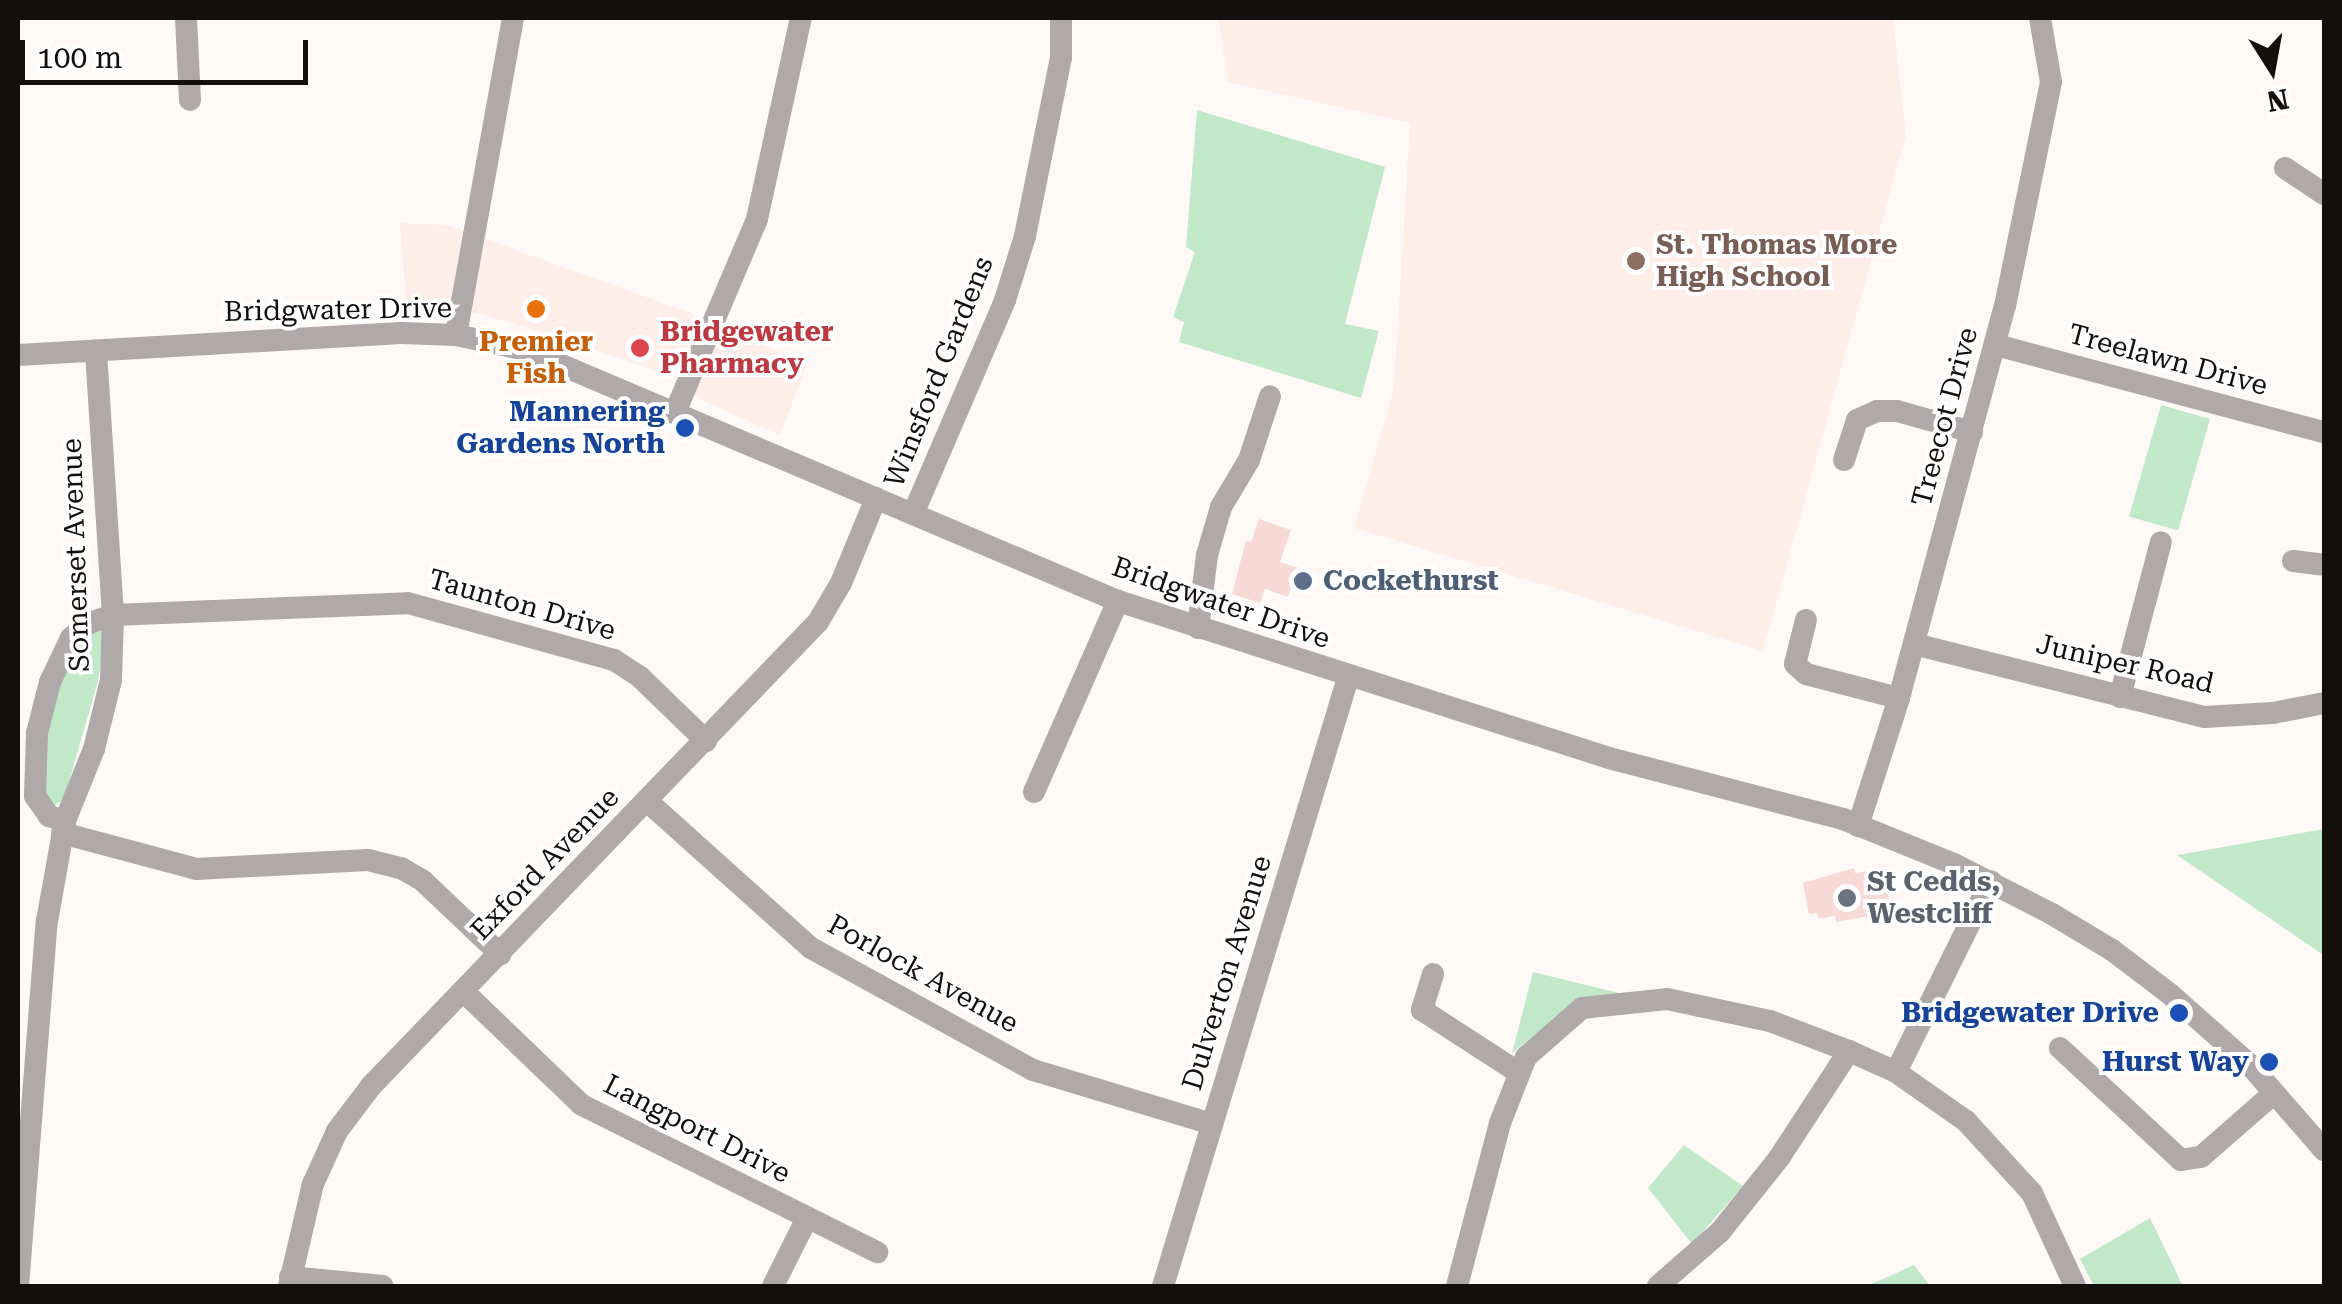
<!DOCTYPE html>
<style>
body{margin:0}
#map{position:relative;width:2342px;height:1304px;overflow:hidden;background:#fef9f7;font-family:"Roboto Serif",serif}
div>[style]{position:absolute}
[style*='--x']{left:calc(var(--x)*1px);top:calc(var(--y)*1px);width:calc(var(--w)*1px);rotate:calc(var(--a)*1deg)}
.built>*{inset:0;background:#feeee7}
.green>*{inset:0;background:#c1e9c9;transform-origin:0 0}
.building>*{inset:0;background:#f7dad5}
.minor>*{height:22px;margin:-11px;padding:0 11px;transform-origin:11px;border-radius:11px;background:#afa9a9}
.dots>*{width:28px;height:28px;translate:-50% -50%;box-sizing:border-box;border:5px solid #fff;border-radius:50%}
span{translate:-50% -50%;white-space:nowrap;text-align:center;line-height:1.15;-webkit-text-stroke:8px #fff;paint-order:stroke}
.education-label{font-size:28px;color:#785e54;font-weight:700}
.left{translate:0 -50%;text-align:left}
.street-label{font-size:28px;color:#130f0d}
.health-label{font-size:28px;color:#be3a42;font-weight:700}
.food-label{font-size:28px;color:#c56008;font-weight:700}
.transit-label{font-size:28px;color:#164399;font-weight:700}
.right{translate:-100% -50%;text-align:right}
.service-label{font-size:28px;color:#4e5e75;font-weight:700}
.worship-label{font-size:28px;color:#5b616d;font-weight:700}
.frame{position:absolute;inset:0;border:20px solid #130f0d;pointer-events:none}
.north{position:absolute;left:2222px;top:20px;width:100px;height:100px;-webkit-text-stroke:8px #fff;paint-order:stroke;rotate:169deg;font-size:28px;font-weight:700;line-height:40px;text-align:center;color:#130f0d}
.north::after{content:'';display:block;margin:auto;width:35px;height:45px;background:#130f0d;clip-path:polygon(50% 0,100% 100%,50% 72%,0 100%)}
.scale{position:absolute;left:20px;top:40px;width:288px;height:45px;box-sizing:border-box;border:5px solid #130f0d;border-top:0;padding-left:12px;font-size:30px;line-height:35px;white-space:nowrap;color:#130f0d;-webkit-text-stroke:8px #fff;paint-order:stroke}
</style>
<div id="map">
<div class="built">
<div style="clip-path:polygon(1218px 18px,1893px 18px,1906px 135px,1763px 651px,1354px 528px,1394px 388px,1410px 123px,1228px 82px)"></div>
<div style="clip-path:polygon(400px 223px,446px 225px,699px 316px,807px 365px,780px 435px,699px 399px,668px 374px,554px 336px,477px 313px,407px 313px)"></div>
</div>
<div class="green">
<div style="clip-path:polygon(1197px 110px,1385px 167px,1345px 324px,1379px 331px,1361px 398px,1179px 342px,1184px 322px,1173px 317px,1195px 252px,1186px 247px)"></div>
<div style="left:2161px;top:405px;width:51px;height:116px;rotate:16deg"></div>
<div style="clip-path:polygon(100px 629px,106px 636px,98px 681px,64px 799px,51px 808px,40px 776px,55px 684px,82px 635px)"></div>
<div style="clip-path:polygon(2324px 829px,2322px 954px,2177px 855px,2178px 855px)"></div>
<div style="clip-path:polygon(1533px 972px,1623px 994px,1535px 1035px,1512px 1053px)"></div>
<div style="clip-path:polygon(1684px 1145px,1743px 1186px,1692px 1244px,1648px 1188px)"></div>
<div style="clip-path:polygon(2150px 1218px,2183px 1286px,2094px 1286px,2080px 1259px)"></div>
<div style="clip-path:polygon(1914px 1265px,1930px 1286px,1867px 1286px)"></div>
</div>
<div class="building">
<div style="clip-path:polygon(1259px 519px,1291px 530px,1280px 562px,1298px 568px,1288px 597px,1265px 589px,1260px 603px,1232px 594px,1246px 540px,1251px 542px)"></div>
<div style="clip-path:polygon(1854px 868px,1855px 873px,1883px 869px,1891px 912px,1836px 922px,1835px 916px,1819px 919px,1817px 913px,1809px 914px,1803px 883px)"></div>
</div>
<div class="minor">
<div style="--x:186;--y:18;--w:82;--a:87.2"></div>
<div style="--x:2285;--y:168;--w:47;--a:33.7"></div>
<div style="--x:456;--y:335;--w:322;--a:-79.8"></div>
<div style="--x:1996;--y:345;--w:339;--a:14.9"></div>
<div style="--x:18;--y:355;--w:384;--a:-3.3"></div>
<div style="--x:401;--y:333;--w:55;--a:2.1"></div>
<div style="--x:456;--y:335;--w:72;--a:12.1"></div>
<div style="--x:526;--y:350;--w:643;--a:22.98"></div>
<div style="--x:1118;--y:601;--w:515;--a:17.73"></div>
<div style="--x:1609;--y:758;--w:242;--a:14.6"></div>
<div style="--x:1843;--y:819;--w:120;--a:22.1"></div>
<div style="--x:1954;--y:864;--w:110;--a:27"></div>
<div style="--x:2052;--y:914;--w:70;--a:31"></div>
<div style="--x:2112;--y:950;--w:74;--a:37.3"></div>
<div style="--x:2171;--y:995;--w:106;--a:41.5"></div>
<div style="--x:2250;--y:1065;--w:113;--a:49"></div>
<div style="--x:676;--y:410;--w:207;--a:-67"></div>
<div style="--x:757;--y:219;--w:206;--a:-77.7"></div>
<div style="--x:1844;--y:460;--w:42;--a:-72"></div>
<div style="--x:1857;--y:420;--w:22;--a:-24"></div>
<div style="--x:1877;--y:411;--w:20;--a:0"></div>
<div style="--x:1897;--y:411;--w:78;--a:15.6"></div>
<div style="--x:913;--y:514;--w:233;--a:-66.7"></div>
<div style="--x:1005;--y:300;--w:67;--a:-72.6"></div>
<div style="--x:1025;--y:236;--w:183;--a:-78.6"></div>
<div style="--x:1061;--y:57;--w:39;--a:-90"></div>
<div style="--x:2293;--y:561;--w:31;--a:7"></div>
<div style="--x:1806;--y:620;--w:45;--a:104"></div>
<div style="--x:1795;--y:664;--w:15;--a:42"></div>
<div style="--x:1806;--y:674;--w:96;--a:14.5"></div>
<div style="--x:1198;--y:628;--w:74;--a:-83"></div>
<div style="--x:1207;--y:555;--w:50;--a:-73.7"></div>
<div style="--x:1221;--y:507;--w:55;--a:-59.2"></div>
<div style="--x:1249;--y:460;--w:67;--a:-71.8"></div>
<div style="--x:1914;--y:644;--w:299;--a:14.1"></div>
<div style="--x:2204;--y:717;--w:69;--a:-3.3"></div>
<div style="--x:2273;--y:713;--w:52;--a:-11.1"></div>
<div style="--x:2120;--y:697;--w:160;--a:-75.2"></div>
<div style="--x:1034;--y:792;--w:209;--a:-66.3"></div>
<div style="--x:647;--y:801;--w:220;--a:41.9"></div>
<div style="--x:811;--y:948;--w:253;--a:28.8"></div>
<div style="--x:1033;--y:1070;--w:187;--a:16.8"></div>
<div style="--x:65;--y:821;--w:17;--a:-163"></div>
<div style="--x:49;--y:816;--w:24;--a:-125"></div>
<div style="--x:35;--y:796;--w:63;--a:-88.2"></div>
<div style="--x:37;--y:733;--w:53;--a:-75.7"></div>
<div style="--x:50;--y:682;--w:49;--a:-64.5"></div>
<div style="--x:71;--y:638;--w:23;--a:-40"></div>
<div style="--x:89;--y:623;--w:25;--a:-18"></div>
<div style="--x:113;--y:615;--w:295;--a:-2.3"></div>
<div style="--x:408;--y:603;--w:214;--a:15.5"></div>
<div style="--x:614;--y:660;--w:31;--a:33"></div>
<div style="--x:640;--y:677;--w:92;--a:44.1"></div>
<div style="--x:1858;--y:826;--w:134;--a:-72.2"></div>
<div style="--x:1899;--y:698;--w:406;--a:-74.9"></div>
<div style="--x:2005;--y:306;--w:229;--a:-78.4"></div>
<div style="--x:2051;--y:82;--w:65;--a:-99.8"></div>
<div style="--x:62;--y:833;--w:139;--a:15"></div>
<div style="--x:196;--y:869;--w:172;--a:-3"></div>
<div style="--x:368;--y:860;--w:34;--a:14"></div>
<div style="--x:401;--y:868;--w:24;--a:30"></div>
<div style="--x:422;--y:880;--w:108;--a:43.5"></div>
<div style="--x:1433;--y:974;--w:38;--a:107"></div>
<div style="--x:1422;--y:1010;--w:114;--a:32.9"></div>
<div style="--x:464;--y:992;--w:163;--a:43.8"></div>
<div style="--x:582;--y:1105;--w:330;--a:26.5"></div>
<div style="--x:2060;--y:1048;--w:165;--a:42.8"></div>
<div style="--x:2181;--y:1160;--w:20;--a:-9"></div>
<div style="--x:2201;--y:1157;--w:97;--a:-41.2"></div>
<div style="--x:1896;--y:1072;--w:213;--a:-63.6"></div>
<div style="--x:290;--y:1277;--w:93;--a:5.5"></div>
<div style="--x:18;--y:1286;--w:366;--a:-85.5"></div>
<div style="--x:47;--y:921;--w:102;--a:-79.8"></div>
<div style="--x:65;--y:821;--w:78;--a:-68.1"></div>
<div style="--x:94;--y:749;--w:71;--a:-76.2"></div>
<div style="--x:111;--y:680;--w:65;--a:-88.2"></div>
<div style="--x:113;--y:615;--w:265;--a:-93.7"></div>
<div style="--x:289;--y:1286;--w:105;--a:-76.8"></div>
<div style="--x:313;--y:1184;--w:58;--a:-65.6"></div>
<div style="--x:337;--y:1131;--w:56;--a:-52.9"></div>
<div style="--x:371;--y:1086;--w:644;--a:-46.07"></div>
<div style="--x:818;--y:622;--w:45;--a:-59.5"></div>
<div style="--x:841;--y:583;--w:92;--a:-67.6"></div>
<div style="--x:773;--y:1286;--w:76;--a:-63.4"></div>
<div style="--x:1163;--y:1286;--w:636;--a:-73.08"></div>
<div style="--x:1457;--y:1286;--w:169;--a:-75.2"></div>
<div style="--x:1500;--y:1123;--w:71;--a:-68.5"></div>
<div style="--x:1526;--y:1057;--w:74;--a:-41.2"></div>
<div style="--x:1582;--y:1008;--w:85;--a:-6"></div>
<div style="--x:1667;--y:999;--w:105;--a:12.1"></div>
<div style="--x:1770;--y:1021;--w:85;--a:20.8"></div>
<div style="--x:1849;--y:1051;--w:51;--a:24.1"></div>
<div style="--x:1896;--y:1072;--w:85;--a:35"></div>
<div style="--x:1966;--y:1121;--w:98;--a:47.5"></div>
<div style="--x:2032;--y:1193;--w:102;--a:65.2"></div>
<div style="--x:1658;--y:1286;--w:82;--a:-41.1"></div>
<div style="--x:1720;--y:1232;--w:95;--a:-51.4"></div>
<div style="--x:1779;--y:1158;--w:128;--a:-56.8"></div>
</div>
<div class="dots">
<div style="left:1636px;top:261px;background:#8d6e63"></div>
<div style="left:536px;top:309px;background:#e8710a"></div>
<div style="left:640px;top:348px;background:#e0444e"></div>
<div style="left:685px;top:428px;background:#1a4fb4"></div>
<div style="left:1303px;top:581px;background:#5c6f8a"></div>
<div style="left:1847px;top:898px;background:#6b7280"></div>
<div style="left:2179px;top:1013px;background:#1a4fb4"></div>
<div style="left:2269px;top:1062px;background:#1a4fb4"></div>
</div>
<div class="education-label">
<span class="left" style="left:1656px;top:261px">St. Thomas More<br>High School</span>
</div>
<div class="street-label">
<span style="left:338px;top:310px;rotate:-1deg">Bridgwater Drive</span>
<span style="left:2168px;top:360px;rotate:15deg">Treelawn Drive</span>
<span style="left:939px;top:372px;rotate:-68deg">Winsford Gardens</span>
<span style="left:1945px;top:417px;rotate:-75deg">Treecot Drive</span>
<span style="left:76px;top:555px;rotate:-92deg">Somerset Avenue</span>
<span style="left:1221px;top:603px;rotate:19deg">Bridgwater Drive</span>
<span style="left:522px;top:605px;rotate:16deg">Taunton Drive</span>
<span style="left:2125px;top:664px;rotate:13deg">Juniper Road</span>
<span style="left:545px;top:864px;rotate:-46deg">Exford Avenue</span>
<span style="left:1227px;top:973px;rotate:-73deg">Dulverton Avenue</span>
<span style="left:923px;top:974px;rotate:29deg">Porlock Avenue</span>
<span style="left:697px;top:1129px;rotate:27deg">Langport Drive</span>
</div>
<div class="health-label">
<span class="left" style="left:660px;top:348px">Bridgewater<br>Pharmacy</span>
</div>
<div class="food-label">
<span style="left:536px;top:358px">Premier<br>Fish</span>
</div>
<div class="transit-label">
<span class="right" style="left:665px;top:428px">Mannering<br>Gardens North</span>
<span class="right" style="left:2159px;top:1013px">Bridgewater Drive</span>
<span class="right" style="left:2249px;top:1062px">Hurst Way</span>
</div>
<div class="service-label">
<span class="left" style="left:1323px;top:581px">Cockethurst</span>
</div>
<div class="worship-label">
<span class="left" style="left:1867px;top:898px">St Cedds,<br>Westcliff</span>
</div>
<div class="frame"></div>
<div class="north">N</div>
<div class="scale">100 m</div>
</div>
